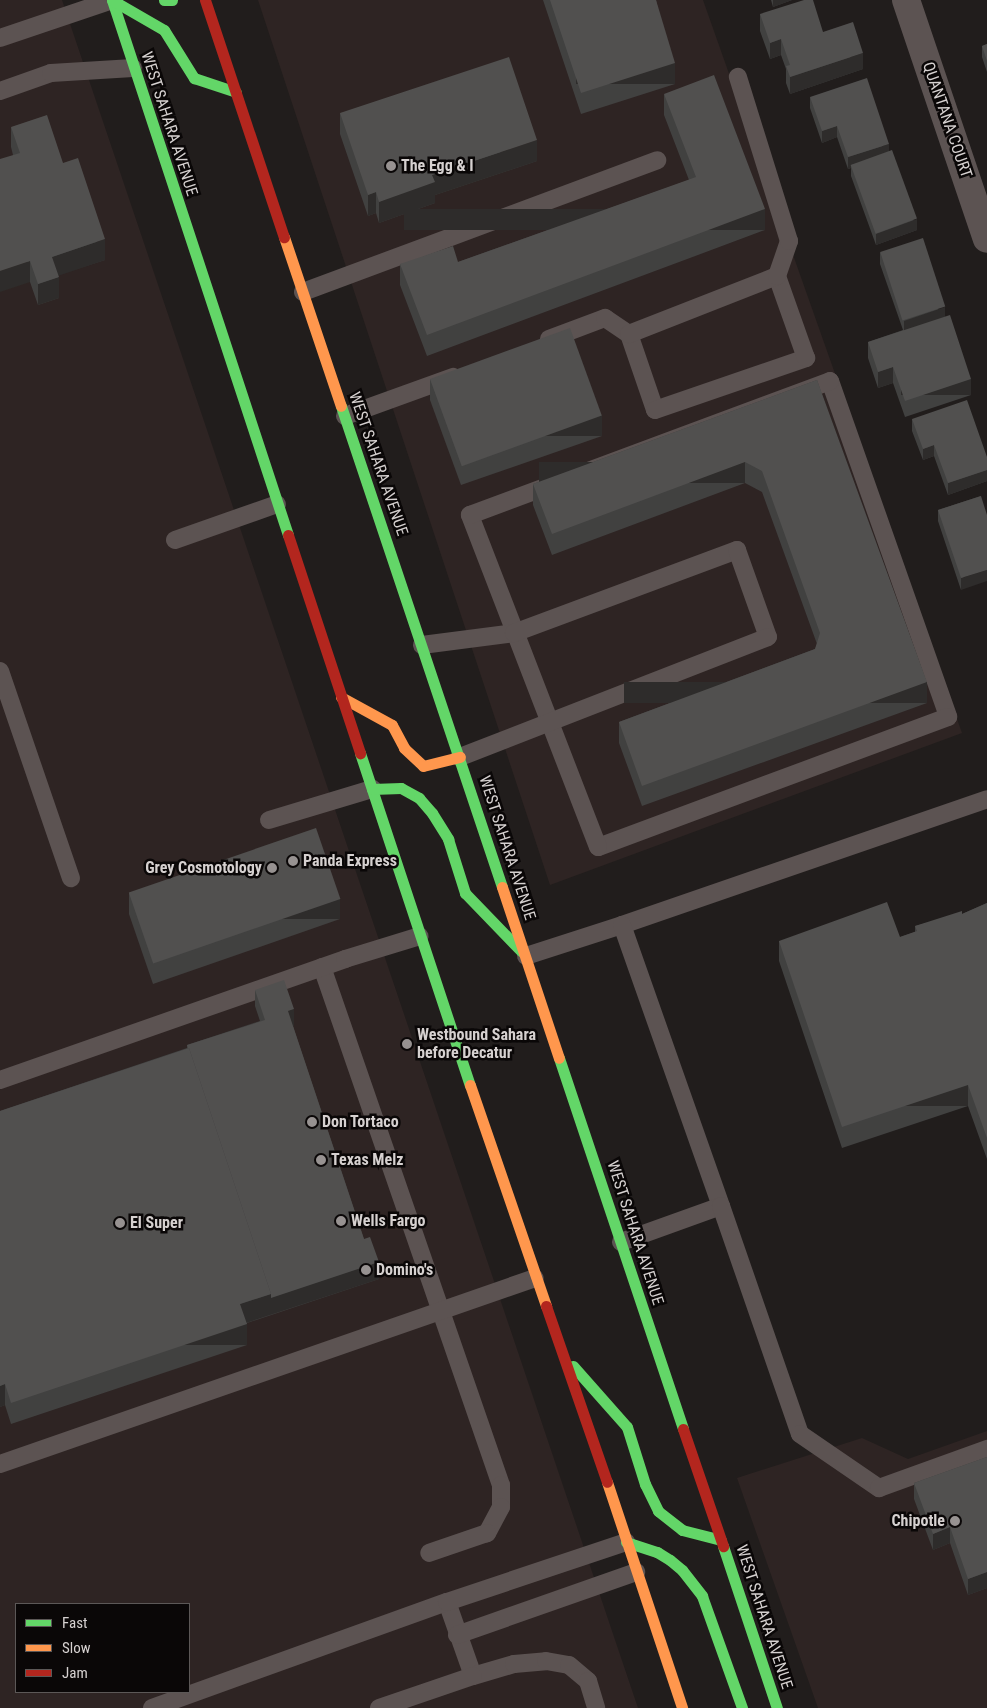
<!DOCTYPE html>
<style>
body{margin:0}
#map{position:relative;width:987px;height:1708px;overflow:hidden;background:#211d1c;font-family:"Roboto Condensed",sans-serif}
div>[style]{position:absolute}
[style*='--x']{left:calc(var(--x)*1px);top:calc(var(--y)*1px);width:calc(var(--w)*1px);rotate:calc(var(--a)*1deg)}
.built>*{inset:0;background:#2e2423}
.lane>*{height:18px;margin:-9px;padding:0 9px;transform-origin:9px;border-radius:9px;background:#5c5352}
.street>*{height:28px;margin:-14px;padding:0 14px;transform-origin:14px;border-radius:14px;background:#5c5352}
.fast>*{height:11px;margin:-5.5px;padding:0 5.5px;transform-origin:5.5px;border-radius:5.5px;background:#63d668}
.slow>*{height:11px;margin:-5.5px;padding:0 5.5px;transform-origin:5.5px;border-radius:5.5px;background:#ff974d}
.jam>*{height:11px;margin:-5.5px;padding:0 5.5px;transform-origin:5.5px;border-radius:5.5px;background:#b3261e}
.wall>*{inset:0;background:#414140}
.shaded-wall>*{inset:0;background:#2e2c2b;transform-origin:0 0}
.building>*{inset:0;background:#51504f;transform-origin:0 0}
.dots>*{width:14px;height:14px;translate:-50% -50%;box-sizing:border-box;border:2px solid #0a0707;border-radius:50%}
span{translate:-50% -50%;white-space:nowrap;text-align:center;line-height:1.15;-webkit-text-stroke:5px #0a0707;paint-order:stroke}
.street-label{font-size:16px;color:#d6d1d0}
.poi-label{font-size:16px;color:#d6d1d0;font-weight:700}
.left{translate:0 -50%;text-align:left}
.right{translate:-100% -50%;text-align:right}
.legend{position:absolute;left:15px;top:1603px;width:175px;height:90px;box-sizing:border-box;background:#0a0707;border:1px solid #5c5857;margin:0;padding:6px 9px;list-style:none;font-size:15px;color:#d6d1d0}
.legend li{display:flex;align-items:center;gap:10px;height:25px}
.legend b{width:25px;border:1px solid #5c5857}
</style>
<div id="map">
<div class="built">
<div style="clip-path:polygon(evenodd,0 0,62px 0,638px 1708px,0 1708px,0 0,16px 1604px,189px 1604px,189px 1692px,16px 1692px,16px 1604px)"></div>
<div style="clip-path:polygon(258px 0,703px 0,962px 733px,550px 885px)"></div>
<div style="clip-path:polygon(987px 1431px,987px 1708px,818px 1708px,737px 1478px,862px 1438px,908px 1459px)"></div>
</div>
<div class="lane">
<div style="--x:0;--y:38;--w:118;--a:-18.7"></div>
<div style="--x:0;--y:91;--w:54;--a:-19.4"></div>
<div style="--x:51;--y:73;--w:82;--a:-3.5"></div>
<div style="--x:303;--y:292;--w:378;--a:-20.4"></div>
<div style="--x:629;--y:334;--w:80;--a:71.1"></div>
<div style="--x:655;--y:410;--w:160;--a:-19"></div>
<div style="--x:806;--y:358;--w:87;--a:-109.5"></div>
<div style="--x:549;--y:339;--w:60;--a:-20.6"></div>
<div style="--x:605;--y:318;--w:29;--a:34"></div>
<div style="--x:629;--y:334;--w:159;--a:-21.4"></div>
<div style="--x:777;--y:276;--w:37;--a:-71"></div>
<div style="--x:789;--y:241;--w:172;--a:-107.3"></div>
<div style="--x:830;--y:381;--w:356;--a:70.6"></div>
<div style="--x:948;--y:717;--w:373;--a:159.6"></div>
<div style="--x:598;--y:847;--w:356;--a:-111.1"></div>
<div style="--x:470;--y:515;--w:384;--a:-20.4"></div>
<div style="--x:345;--y:416;--w:115;--a:-19.9"></div>
<div style="--x:175;--y:540;--w:108;--a:-19.4"></div>
<div style="--x:422;--y:645;--w:93;--a:-7.4"></div>
<div style="--x:514;--y:633;--w:238;--a:-20.4"></div>
<div style="--x:737;--y:550;--w:92;--a:70.4"></div>
<div style="--x:768;--y:637;--w:331;--a:158.7"></div>
<div style="--x:0;--y:671;--w:219;--a:71.1"></div>
<div style="--x:269;--y:820;--w:108;--a:-16.8"></div>
<div style="--x:622;--y:925;--w:386;--a:-19"></div>
<div style="--x:526;--y:956;--w:101;--a:-17.9"></div>
<div style="--x:622;--y:925;--w:298;--a:70.6"></div>
<div style="--x:322;--y:967;--w:548;--a:70.94"></div>
<div style="--x:501;--y:1485;--w:22;--a:90"></div>
<div style="--x:501;--y:1507;--w:30;--a:118"></div>
<div style="--x:487;--y:1533;--w:61;--a:161"></div>
<div style="--x:0;--y:1080;--w:366;--a:-19.3"></div>
<div style="--x:345;--y:959;--w:78;--a:-17"></div>
<div style="--x:621;--y:1242;--w:106;--a:-19.8"></div>
<div style="--x:721;--y:1206;--w:241;--a:70.9"></div>
<div style="--x:800;--y:1434;--w:96;--a:34.4"></div>
<div style="--x:879;--y:1488;--w:115;--a:-19.9"></div>
<div style="--x:0;--y:1464;--w:566;--a:-19.17"></div>
<div style="--x:447;--y:1602;--w:78;--a:70.6"></div>
<div style="--x:473;--y:1676;--w:43;--a:-16.3"></div>
<div style="--x:514;--y:1664;--w:32;--a:-5"></div>
<div style="--x:546;--y:1661;--w:23;--a:10"></div>
<div style="--x:569;--y:1665;--w:25;--a:40"></div>
<div style="--x:588;--y:1681;--w:28;--a:73"></div>
<div style="--x:457;--y:1635;--w:190;--a:-19.4"></div>
<div style="--x:152;--y:1708;--w:313;--a:-19.8"></div>
<div style="--x:447;--y:1602;--w:189;--a:-18.5"></div>
<div style="--x:379;--y:1708;--w:99;--a:-18.8"></div>
</div>
<div class="street">
<div style="--x:906;--y:0;--w:252;--a:71.3"></div>
</div>
<div class="fast">
<div style="--x:112;--y:0;--w:563;--a:71.79"></div>
<div style="--x:112;--y:0;--w:60;--a:30"></div>
<div style="--x:164;--y:30;--w:57;--a:58"></div>
<div style="--x:194;--y:78;--w:44;--a:18.4"></div>
<div style="--x:164;--y:0;--w:8;--a:0"></div>
<div style="--x:341;--y:406;--w:507;--a:71.49"></div>
<div style="--x:360;--y:753;--w:350;--a:71.7"></div>
<div style="--x:372;--y:789;--w:29;--a:-2"></div>
<div style="--x:401;--y:788;--w:21;--a:29"></div>
<div style="--x:419;--y:798;--w:20;--a:49"></div>
<div style="--x:432;--y:813;--w:31;--a:58"></div>
<div style="--x:448;--y:839;--w:57;--a:72.5"></div>
<div style="--x:465;--y:893;--w:81;--a:46"></div>
<div style="--x:559;--y:1058;--w:391;--a:71.5"></div>
<div style="--x:573;--y:1366;--w:81;--a:48.5"></div>
<div style="--x:627;--y:1427;--w:60;--a:72.5"></div>
<div style="--x:645;--y:1484;--w:30;--a:64"></div>
<div style="--x:658;--y:1511;--w:31;--a:38"></div>
<div style="--x:682;--y:1530;--w:40;--a:14.4"></div>
<div style="--x:626;--y:1542;--w:33;--a:18"></div>
<div style="--x:657;--y:1552;--w:15;--a:32"></div>
<div style="--x:670;--y:1560;--w:16;--a:40"></div>
<div style="--x:682;--y:1570;--w:33;--a:52"></div>
<div style="--x:702;--y:1596;--w:119;--a:70.3"></div>
<div style="--x:723;--y:1546;--w:171;--a:71.6"></div>
</div>
<div class="slow">
<div style="--x:284;--y:237;--w:178;--a:71.4"></div>
<div style="--x:341;--y:697;--w:58;--a:28.8"></div>
<div style="--x:392;--y:725;--w:26;--a:62"></div>
<div style="--x:404;--y:748;--w:26;--a:43"></div>
<div style="--x:423;--y:766;--w:38;--a:-14"></div>
<div style="--x:502;--y:887;--w:180;--a:71.6"></div>
<div style="--x:470;--y:1085;--w:234;--a:71"></div>
<div style="--x:607;--y:1482;--w:238;--a:71.6"></div>
</div>
<div class="jam">
<div style="--x:205;--y:0;--w:250;--a:71.6"></div>
<div style="--x:288;--y:535;--w:230;--a:71.7"></div>
<div style="--x:546;--y:1306;--w:186;--a:70.9"></div>
<div style="--x:683;--y:1429;--w:124;--a:71.1"></div>
</div>
<div class="wall">
<div style="clip-path:polygon(543px 0,656px 0,675px 84px,581px 114px)"></div>
<div style="clip-path:polygon(771px 0,792px 0,773px 7px)"></div>
<div style="clip-path:polygon(760px 14px,823px 32px,863px 69px,790px 94px,786px 83px,786px 69px,781px 55px,770px 59px,760px 31px)"></div>
<div style="clip-path:polygon(987px 44px,987px 72px,982px 57px,982px 46px)"></div>
<div style="clip-path:polygon(664px 94px,765px 230px,427px 356px,400px 285px,400px 264px,458px 262px,689px 180px,664px 115px)"></div>
<div style="clip-path:polygon(810px 97px,889px 151px,917px 230px,876px 245px,851px 176px,851px 168px,848px 169px,837px 137px,822px 143px,810px 108px)"></div>
<div style="clip-path:polygon(340px 113px,537px 161px,435px 195px,435px 203px,379px 223px,376px 213px,368px 216px,340px 134px)"></div>
<div style="clip-path:polygon(11px 127px,63px 163px,105px 260px,58px 275px,59px 298px,38px 305px,30px 282px,13px 155px,11px 147px)"></div>
<div style="clip-path:polygon(880px 252px,945px 316px,971px 395px,905px 417px,893px 383px,878px 388px,868px 358px,868px 342px,903px 330px,880px 264px)"></div>
<div style="clip-path:polygon(430px 379px,602px 436px,461px 485px,430px 400px)"></div>
<div style="clip-path:polygon(817px 380px,927px 703px,642px 806px,619px 743px,619px 722px,815px 649px,817px 644px,762px 492px,745px 483px,552px 555px,533px 505px,533px 484px)"></div>
<div style="clip-path:polygon(912px 419px,987px 457px,987px 481px,948px 495px,934px 456px,923px 460px,912px 431px)"></div>
<div style="clip-path:polygon(981px 496px,961px 590px,938px 521px,938px 510px)"></div>
<div style="clip-path:polygon(129px 893px,340px 919px,153px 984px,129px 914px)"></div>
<div style="clip-path:polygon(987px 903px,987px 1159px,968px 1106px,842px 1148px,779px 961px,779px 941px,900px 937px,915px 932px,915px 926px,962px 914px)"></div>
<div style="clip-path:polygon(255px 990px,294px 1026px,293px 1026px,364px 1239px,379px 1279px,247px 1323px,247px 1345px,11px 1424px,5px 1405px,0 1407px,0 1111px,187px 1048px,187px 1045px,260px 1021px,255px 1006px)"></div>
<div style="clip-path:polygon(987px 1457px,987px 1588px,968px 1595px,950px 1543px,933px 1550px,914px 1499px,914px 1483px)"></div>
</div>
<div class="shaded-wall">
<div style="clip-path:polygon(773px 0,792px 0,773px 7px)"></div>
<div style="clip-path:polygon(781px 39px,781px 55px,770px 59px,770px 43px)"></div>
<div style="clip-path:polygon(863px 53px,863px 69px,790px 94px,790px 77px)"></div>
<div style="left:675px;top:63px;width:21px;height:99px;rotate:90deg"></div>
<div style="clip-path:polygon(837px 126px,837px 137px,822px 143px,822px 131px)"></div>
<div style="clip-path:polygon(537px 140px,537px 161px,435px 195px,435px 203px,379px 223px,379px 202px,432px 175px)"></div>
<div style="clip-path:polygon(889px 144px,889px 155px,851px 165px,851px 168px,848px 169px,848px 157px)"></div>
<div style="clip-path:polygon(376px 192px,376px 213px,368px 216px,368px 195px)"></div>
<div style="left:765px;top:209px;width:21px;height:361px;rotate:90deg"></div>
<div style="clip-path:polygon(917px 219px,917px 230px,876px 245px,876px 234px)"></div>
<div style="clip-path:polygon(105px 239px,105px 260px,52px 278px,52px 257px)"></div>
<div style="clip-path:polygon(30px 261px,30px 282px,0 292px,0 271px)"></div>
<div style="clip-path:polygon(59px 277px,59px 298px,38px 305px,38px 284px)"></div>
<div style="clip-path:polygon(945px 307px,945px 318px,904px 332px,904px 321px)"></div>
<div style="clip-path:polygon(893px 367px,893px 383px,878px 388px,878px 372px)"></div>
<div style="left:971px;top:379px;width:16px;height:70px;rotate:90deg"></div>
<div style="left:602px;top:415px;width:21px;height:149px;rotate:90deg"></div>
<div style="clip-path:polygon(934px 445px,934px 456px,923px 460px,923px 449px)"></div>
<div style="left:745px;top:462px;width:21px;height:206px;rotate:90deg"></div>
<div style="clip-path:polygon(987px 470px,987px 481px,948px 495px,948px 483px)"></div>
<div style="clip-path:polygon(987px 570px,987px 581px,961px 590px,961px 578px)"></div>
<div style="left:927px;top:682px;width:21px;height:303px;rotate:90deg"></div>
<div style="left:340px;top:899px;width:20px;height:198px;rotate:90deg"></div>
<div style="clip-path:polygon(294px 1009px,294px 1026px,288px 1027px,288px 1011px)"></div>
<div style="left:968px;top:1085px;width:21px;height:133px;rotate:90deg"></div>
<div style="clip-path:polygon(379px 1262px,379px 1279px,240px 1325px,240px 1304px,271px 1294px)"></div>
<div style="left:247px;top:1324px;width:21px;height:249px;rotate:90deg"></div>
<div style="clip-path:polygon(5px 1384px,5px 1405px,0 1407px,0 1386px)"></div>
<div style="clip-path:polygon(950px 1527px,950px 1543px,933px 1550px,933px 1534px)"></div>
<div style="clip-path:polygon(987px 1572px,987px 1588px,968px 1595px,968px 1579px)"></div>
</div>
<div class="building">
<div style="clip-path:polygon(550px 0,656px 0,675px 63px,581px 93px)"></div>
<div style="clip-path:polygon(804px 0,813px 0,823px 32px,853px 22px,863px 53px,790px 77px,786px 66px,790px 65px,781px 39px,770px 43px,760px 14px)"></div>
<div style="clip-path:polygon(987px 44px,987px 61px,982px 46px)"></div>
<div style="clip-path:polygon(509px 57px,537px 140px,432px 175px,435px 182px,379px 202px,376px 192px,368px 195px,340px 113px)"></div>
<div style="clip-path:polygon(714px 75px,765px 209px,427px 335px,400px 264px,453px 246px,458px 262px,696px 177px,664px 94px)"></div>
<div style="clip-path:polygon(867px 78px,889px 144px,848px 157px,837px 126px,822px 131px,810px 97px)"></div>
<div style="clip-path:polygon(47px 115px,63px 163px,78px 158px,105px 239px,52px 257px,59px 277px,38px 284px,30px 261px,0 271px,0 159px,20px 153px,11px 127px)"></div>
<div style="left:892px;top:150px;width:73px;height:44px;rotate:70deg"></div>
<div style="left:923px;top:238px;width:72px;height:45px;rotate:72deg"></div>
<div style="clip-path:polygon(950px 315px,971px 379px,905px 401px,893px 367px,878px 372px,868px 342px)"></div>
<div style="left:570px;top:328px;width:93px;height:149px;rotate:70deg"></div>
<div style="clip-path:polygon(817px 380px,927px 682px,642px 786px,619px 722px,815px 649px,820px 633px,762px 471px,745px 462px,552px 534px,533px 484px)"></div>
<div style="clip-path:polygon(967px 400px,987px 457px,987px 470px,948px 483px,934px 445px,923px 449px,912px 419px)"></div>
<div style="clip-path:polygon(981px 496px,987px 515px,987px 570px,961px 578px,938px 510px)"></div>
<div style="left:316px;top:828px;width:75px;height:198px;rotate:71deg"></div>
<div style="clip-path:polygon(887px 902px,900px 937px,917px 931px,915px 926px,962px 911px,962px 914px,987px 903px,987px 1138px,968px 1085px,842px 1127px,779px 941px)"></div>
<div style="clip-path:polygon(284px 980px,294px 1009px,288px 1011px,364px 1239px,370px 1237px,379px 1262px,271px 1298px,271px 1294px,189px 1048px,188px 1048px,187px 1045px,265px 1020px,255px 990px)"></div>
<div style="clip-path:polygon(189px 1048px,271px 1294px,240px 1304px,247px 1324px,11px 1403px,5px 1384px,0 1386px,0 1111px)"></div>
<div style="clip-path:polygon(987px 1457px,987px 1572px,968px 1579px,950px 1527px,933px 1534px,914px 1483px)"></div>
</div>
<div class="dots">
<div style="left:391px;top:166px;background:#979291"></div>
<div style="left:293px;top:861px;background:#979291"></div>
<div style="left:272px;top:868px;background:#979291"></div>
<div style="left:407px;top:1044px;background:#979291"></div>
<div style="left:312px;top:1122px;background:#979291"></div>
<div style="left:321px;top:1160px;background:#979291"></div>
<div style="left:341px;top:1221px;background:#979291"></div>
<div style="left:120px;top:1223px;background:#979291"></div>
<div style="left:366px;top:1270px;background:#979291"></div>
<div style="left:955px;top:1521px;background:#979291"></div>
</div>
<div class="street-label">
<span style="left:947px;top:120px;rotate:71deg">QUANTANA COURT</span>
<span style="left:169px;top:124px;rotate:72deg">WEST SAHARA AVENUE</span>
<span style="left:378px;top:464px;rotate:71deg">WEST SAHARA AVENUE</span>
<span style="left:507px;top:848px;rotate:72deg">WEST SAHARA AVENUE</span>
<span style="left:635px;top:1233px;rotate:72deg">WEST SAHARA AVENUE</span>
<span style="left:764px;top:1617px;rotate:72deg">WEST SAHARA AVENUE</span>
</div>
<div class="poi-label">
<span class="left" style="left:401px;top:166px">The Egg &amp; I</span>
<span class="left" style="left:303px;top:861px">Panda Express</span>
<span class="right" style="left:262px;top:868px">Grey Cosmotology</span>
<span class="left" style="left:417px;top:1044px">Westbound Sahara<br>before Decatur</span>
<span class="left" style="left:322px;top:1122px">Don Tortaco</span>
<span class="left" style="left:331px;top:1160px">Texas Melz</span>
<span class="left" style="left:351px;top:1221px">Wells Fargo</span>
<span class="left" style="left:130px;top:1223px">El Super</span>
<span class="left" style="left:376px;top:1270px">Domino's</span>
<span class="right" style="left:945px;top:1521px">Chipotle</span>
</div>
<ul class="legend">
<li><b style="height:6px;background:#63d668"></b>Fast</li>
<li><b style="height:6px;background:#ff974d"></b>Slow</li>
<li><b style="height:6px;background:#b3261e"></b>Jam</li>
</ul>
</div>
